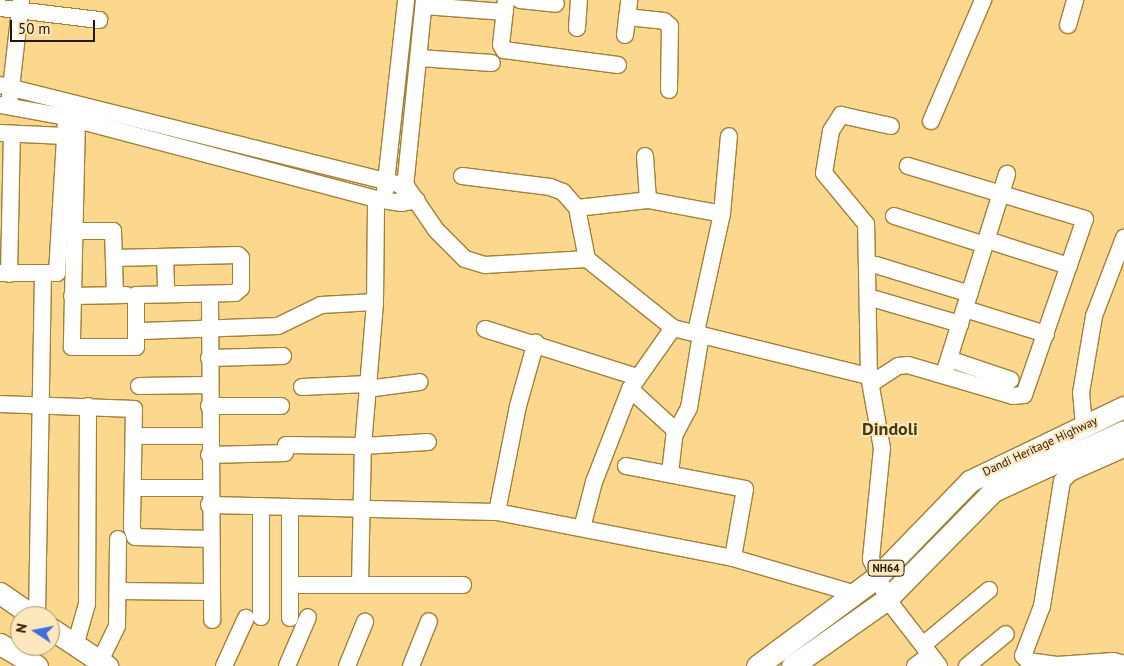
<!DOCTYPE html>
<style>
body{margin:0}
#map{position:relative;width:1124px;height:666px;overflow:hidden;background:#fcd88f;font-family:"PT Sans",sans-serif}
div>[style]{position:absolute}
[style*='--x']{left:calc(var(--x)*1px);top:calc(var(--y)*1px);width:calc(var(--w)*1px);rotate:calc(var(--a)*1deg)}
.roads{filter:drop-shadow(1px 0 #a18037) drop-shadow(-1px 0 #a18037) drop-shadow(0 1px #a18037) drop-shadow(0 -1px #a18037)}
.minor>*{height:16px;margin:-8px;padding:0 8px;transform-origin:8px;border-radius:8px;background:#fff}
.major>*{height:21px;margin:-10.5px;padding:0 10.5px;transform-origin:10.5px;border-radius:10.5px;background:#fff}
span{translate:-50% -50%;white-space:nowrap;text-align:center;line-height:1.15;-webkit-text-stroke:4px #fde7bd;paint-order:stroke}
.shield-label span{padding:1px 4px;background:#fde7bd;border:1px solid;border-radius:4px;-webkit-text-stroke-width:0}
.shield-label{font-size:11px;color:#251800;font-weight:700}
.street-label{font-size:12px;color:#251800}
.district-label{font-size:18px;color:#483710;font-weight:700}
.north{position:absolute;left:10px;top:606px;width:50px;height:50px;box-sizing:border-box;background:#fde7bd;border:1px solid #a79471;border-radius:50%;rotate:281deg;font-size:14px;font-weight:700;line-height:20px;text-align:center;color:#251800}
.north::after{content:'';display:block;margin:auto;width:18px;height:22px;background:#3e6edf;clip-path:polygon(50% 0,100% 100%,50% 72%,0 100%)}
.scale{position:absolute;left:10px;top:20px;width:85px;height:22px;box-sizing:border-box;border:2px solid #251800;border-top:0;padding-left:6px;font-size:15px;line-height:18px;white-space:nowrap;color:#251800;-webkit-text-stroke:4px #fde7bd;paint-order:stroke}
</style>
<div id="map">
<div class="roads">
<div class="minor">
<div style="--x:506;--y:0;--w:45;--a:96.3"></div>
<div style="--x:501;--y:45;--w:6;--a:59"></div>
<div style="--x:504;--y:50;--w:115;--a:7.5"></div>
<div style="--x:520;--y:0;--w:36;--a:6"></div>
<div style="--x:424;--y:6;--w:81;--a:4.2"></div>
<div style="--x:0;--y:8;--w:100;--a:6.9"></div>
<div style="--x:627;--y:17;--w:37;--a:6"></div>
<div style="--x:664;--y:21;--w:8;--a:40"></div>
<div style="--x:670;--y:26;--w:64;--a:90.9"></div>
<div style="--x:1068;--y:25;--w:26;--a:-74"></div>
<div style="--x:577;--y:28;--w:28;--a:-86"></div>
<div style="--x:625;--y:35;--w:35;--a:-83"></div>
<div style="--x:419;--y:58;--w:73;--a:3.9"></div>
<div style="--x:0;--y:85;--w:418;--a:14"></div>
<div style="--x:406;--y:186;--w:53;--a:55.7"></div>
<div style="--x:436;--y:230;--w:41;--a:45"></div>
<div style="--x:465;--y:259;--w:21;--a:17"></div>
<div style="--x:485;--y:265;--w:102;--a:-3.4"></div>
<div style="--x:587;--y:259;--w:110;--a:38.7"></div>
<div style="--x:673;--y:328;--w:202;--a:13.8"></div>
<div style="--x:869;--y:376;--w:73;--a:79.8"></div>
<div style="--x:882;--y:448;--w:112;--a:95.7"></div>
<div style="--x:871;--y:559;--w:43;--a:68.2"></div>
<div style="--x:887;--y:599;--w:85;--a:52.2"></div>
<div style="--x:10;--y:97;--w:98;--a:-83.5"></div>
<div style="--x:0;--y:105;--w:67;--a:10.3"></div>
<div style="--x:66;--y:117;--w:321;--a:14.8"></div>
<div style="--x:376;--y:199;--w:26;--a:9"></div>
<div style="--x:402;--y:203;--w:15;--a:-11"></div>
<div style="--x:77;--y:120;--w:227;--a:91.3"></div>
<div style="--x:72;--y:347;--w:64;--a:0"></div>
<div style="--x:136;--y:347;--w:52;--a:-90"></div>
<div style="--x:136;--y:295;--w:99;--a:-1.2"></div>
<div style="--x:235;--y:293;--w:8;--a:-40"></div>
<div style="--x:241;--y:288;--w:30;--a:-90"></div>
<div style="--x:241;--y:258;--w:4;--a:-135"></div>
<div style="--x:238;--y:255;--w:123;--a:178.6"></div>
<div style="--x:931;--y:121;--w:132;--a:-66.7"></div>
<div style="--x:0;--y:133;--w:65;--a:2.6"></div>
<div style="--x:645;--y:156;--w:44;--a:86.1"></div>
<div style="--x:462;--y:176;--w:89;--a:7.1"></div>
<div style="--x:550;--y:187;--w:14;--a:21"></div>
<div style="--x:563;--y:192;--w:21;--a:49"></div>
<div style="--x:577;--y:208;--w:52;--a:78.9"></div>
<div style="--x:385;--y:191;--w:192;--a:-83.7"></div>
<div style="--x:404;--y:197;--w:198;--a:-84.2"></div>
<div style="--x:577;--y:208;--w:71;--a:-6.4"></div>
<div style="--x:648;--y:200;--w:75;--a:10.7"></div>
<div style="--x:894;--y:216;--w:96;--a:17.7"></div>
<div style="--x:73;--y:231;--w:40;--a:0"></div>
<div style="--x:113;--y:231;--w:64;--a:88.2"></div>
<div style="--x:987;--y:240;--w:86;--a:17.6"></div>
<div style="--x:165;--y:257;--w:37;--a:88"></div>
<div style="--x:876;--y:265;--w:98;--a:17.1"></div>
<div style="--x:0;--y:273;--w:57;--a:0"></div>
<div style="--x:57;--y:273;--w:152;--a:-86.6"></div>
<div style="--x:9;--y:274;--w:140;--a:-88.8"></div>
<div style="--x:72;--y:296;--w:54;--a:-1.1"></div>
<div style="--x:875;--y:299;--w:89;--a:16.4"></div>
<div style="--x:210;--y:300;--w:320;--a:89.6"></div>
<div style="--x:965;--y:309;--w:85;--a:17.2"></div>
<div style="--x:485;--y:329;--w:159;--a:17.5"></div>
<div style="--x:142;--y:331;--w:136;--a:-2.1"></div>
<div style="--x:278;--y:326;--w:48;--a:-26"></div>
<div style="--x:321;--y:305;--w:54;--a:-3.2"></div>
<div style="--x:696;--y:332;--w:121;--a:-77.6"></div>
<div style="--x:722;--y:214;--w:78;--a:-84.9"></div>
<div style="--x:209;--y:358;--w:74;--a:-1.5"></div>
<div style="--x:949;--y:359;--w:65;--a:18.7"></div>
<div style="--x:944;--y:374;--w:210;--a:-72.5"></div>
<div style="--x:869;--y:376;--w:152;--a:-91.1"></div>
<div style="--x:866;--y:224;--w:66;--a:-129.5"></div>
<div style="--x:824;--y:173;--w:43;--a:-80.5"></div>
<div style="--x:831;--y:131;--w:19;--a:-58"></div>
<div style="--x:841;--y:115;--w:51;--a:12.4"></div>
<div style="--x:872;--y:383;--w:31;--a:-33"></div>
<div style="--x:898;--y:366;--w:10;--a:-6"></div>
<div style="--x:908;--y:365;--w:109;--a:16.4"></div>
<div style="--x:1013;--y:396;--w:11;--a:-5"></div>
<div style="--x:1024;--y:395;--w:186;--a:-70.9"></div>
<div style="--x:1085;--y:219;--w:185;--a:-163.3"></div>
<div style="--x:139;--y:386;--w:70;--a:-0.8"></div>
<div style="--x:302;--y:387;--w:66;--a:-2.6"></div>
<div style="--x:367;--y:389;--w:53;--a:-7.5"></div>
<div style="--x:630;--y:389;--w:61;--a:42.3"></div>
<div style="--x:675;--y:430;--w:43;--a:96.6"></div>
<div style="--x:0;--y:404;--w:134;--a:2.1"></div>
<div style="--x:134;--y:409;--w:119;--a:91"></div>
<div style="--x:132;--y:528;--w:9;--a:72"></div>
<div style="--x:135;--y:537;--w:75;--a:1.5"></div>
<div style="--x:209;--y:406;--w:72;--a:0"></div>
<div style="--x:1084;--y:426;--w:33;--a:-95"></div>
<div style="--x:1081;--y:393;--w:78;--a:-80.4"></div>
<div style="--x:1094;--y:316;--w:84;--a:-69"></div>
<div style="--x:675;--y:434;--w:30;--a:-62"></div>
<div style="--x:689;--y:408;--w:75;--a:-80.8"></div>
<div style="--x:136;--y:436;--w:73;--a:0"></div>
<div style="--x:286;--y:445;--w:77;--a:0.7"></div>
<div style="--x:363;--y:446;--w:65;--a:-3.5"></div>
<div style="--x:1124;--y:449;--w:59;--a:156"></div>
<div style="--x:1070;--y:473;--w:11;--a:135"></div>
<div style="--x:1062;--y:481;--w:127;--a:99.1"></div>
<div style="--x:1042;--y:606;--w:53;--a:110.8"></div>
<div style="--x:1023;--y:656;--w:7;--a:45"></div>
<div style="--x:1028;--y:661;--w:29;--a:8"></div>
<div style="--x:1057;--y:665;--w:56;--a:-4.1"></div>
<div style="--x:1113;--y:661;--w:11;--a:15"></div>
<div style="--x:209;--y:455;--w:76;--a:-1.5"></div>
<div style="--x:626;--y:466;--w:121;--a:10.9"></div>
<div style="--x:745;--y:489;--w:70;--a:99.9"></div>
<div style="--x:133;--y:488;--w:76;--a:0"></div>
<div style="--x:209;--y:505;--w:288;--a:1.4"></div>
<div style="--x:497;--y:512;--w:240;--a:11"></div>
<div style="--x:733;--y:558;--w:128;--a:16.3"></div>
<div style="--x:261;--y:506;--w:111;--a:90"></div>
<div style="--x:290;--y:507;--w:111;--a:90"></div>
<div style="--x:497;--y:512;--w:108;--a:-78.8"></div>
<div style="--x:518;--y:406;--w:66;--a:-74.3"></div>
<div style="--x:582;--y:528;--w:48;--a:-75.4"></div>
<div style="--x:594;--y:482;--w:100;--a:-68.8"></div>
<div style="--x:630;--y:389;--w:75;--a:-54.8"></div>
<div style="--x:290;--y:585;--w:173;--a:0"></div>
<div style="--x:360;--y:585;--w:139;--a:-88.8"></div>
<div style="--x:363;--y:446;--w:144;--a:-85.2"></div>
<div style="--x:375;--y:302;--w:103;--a:-89.4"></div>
<div style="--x:119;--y:591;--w:92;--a:0.6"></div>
<div style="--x:37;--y:616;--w:341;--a:-89"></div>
<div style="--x:923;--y:645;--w:86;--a:-39.8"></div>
<div style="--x:75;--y:646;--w:44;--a:-74.1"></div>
<div style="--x:87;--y:604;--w:198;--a:-89.7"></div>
<div style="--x:100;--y:661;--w:39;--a:-64"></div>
<div style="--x:117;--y:626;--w:87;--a:-89.3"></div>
<div style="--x:224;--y:666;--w:53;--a:-65.4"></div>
<div style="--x:287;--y:666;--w:53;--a:-66.8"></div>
<div style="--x:347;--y:666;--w:48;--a:-67.8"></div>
<div style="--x:411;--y:666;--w:48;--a:-68.2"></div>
<div style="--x:915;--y:666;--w:19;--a:-36"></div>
<div style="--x:967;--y:666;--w:50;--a:-39.4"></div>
</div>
<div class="major">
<div style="--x:0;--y:593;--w:40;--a:34.9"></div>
<div style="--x:50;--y:628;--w:69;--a:33.7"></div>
<div style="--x:0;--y:644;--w:43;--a:30.7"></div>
<div style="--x:757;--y:666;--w:151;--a:-36.6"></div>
<div style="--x:878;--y:576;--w:132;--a:-45.9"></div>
<div style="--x:970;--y:481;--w:171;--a:-25.7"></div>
<div style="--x:792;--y:666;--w:116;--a:-35.2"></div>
<div style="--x:887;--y:599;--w:151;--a:-45.5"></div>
<div style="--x:993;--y:491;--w:144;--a:-24.6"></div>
</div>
</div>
<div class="shield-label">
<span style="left:886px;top:568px">NH64</span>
</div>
<div class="street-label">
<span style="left:1040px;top:446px;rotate:-25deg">Dandi Heritage Highway</span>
</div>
<div class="district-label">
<span style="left:890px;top:429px">Dindoli</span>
</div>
<div class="north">N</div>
<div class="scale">50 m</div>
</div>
